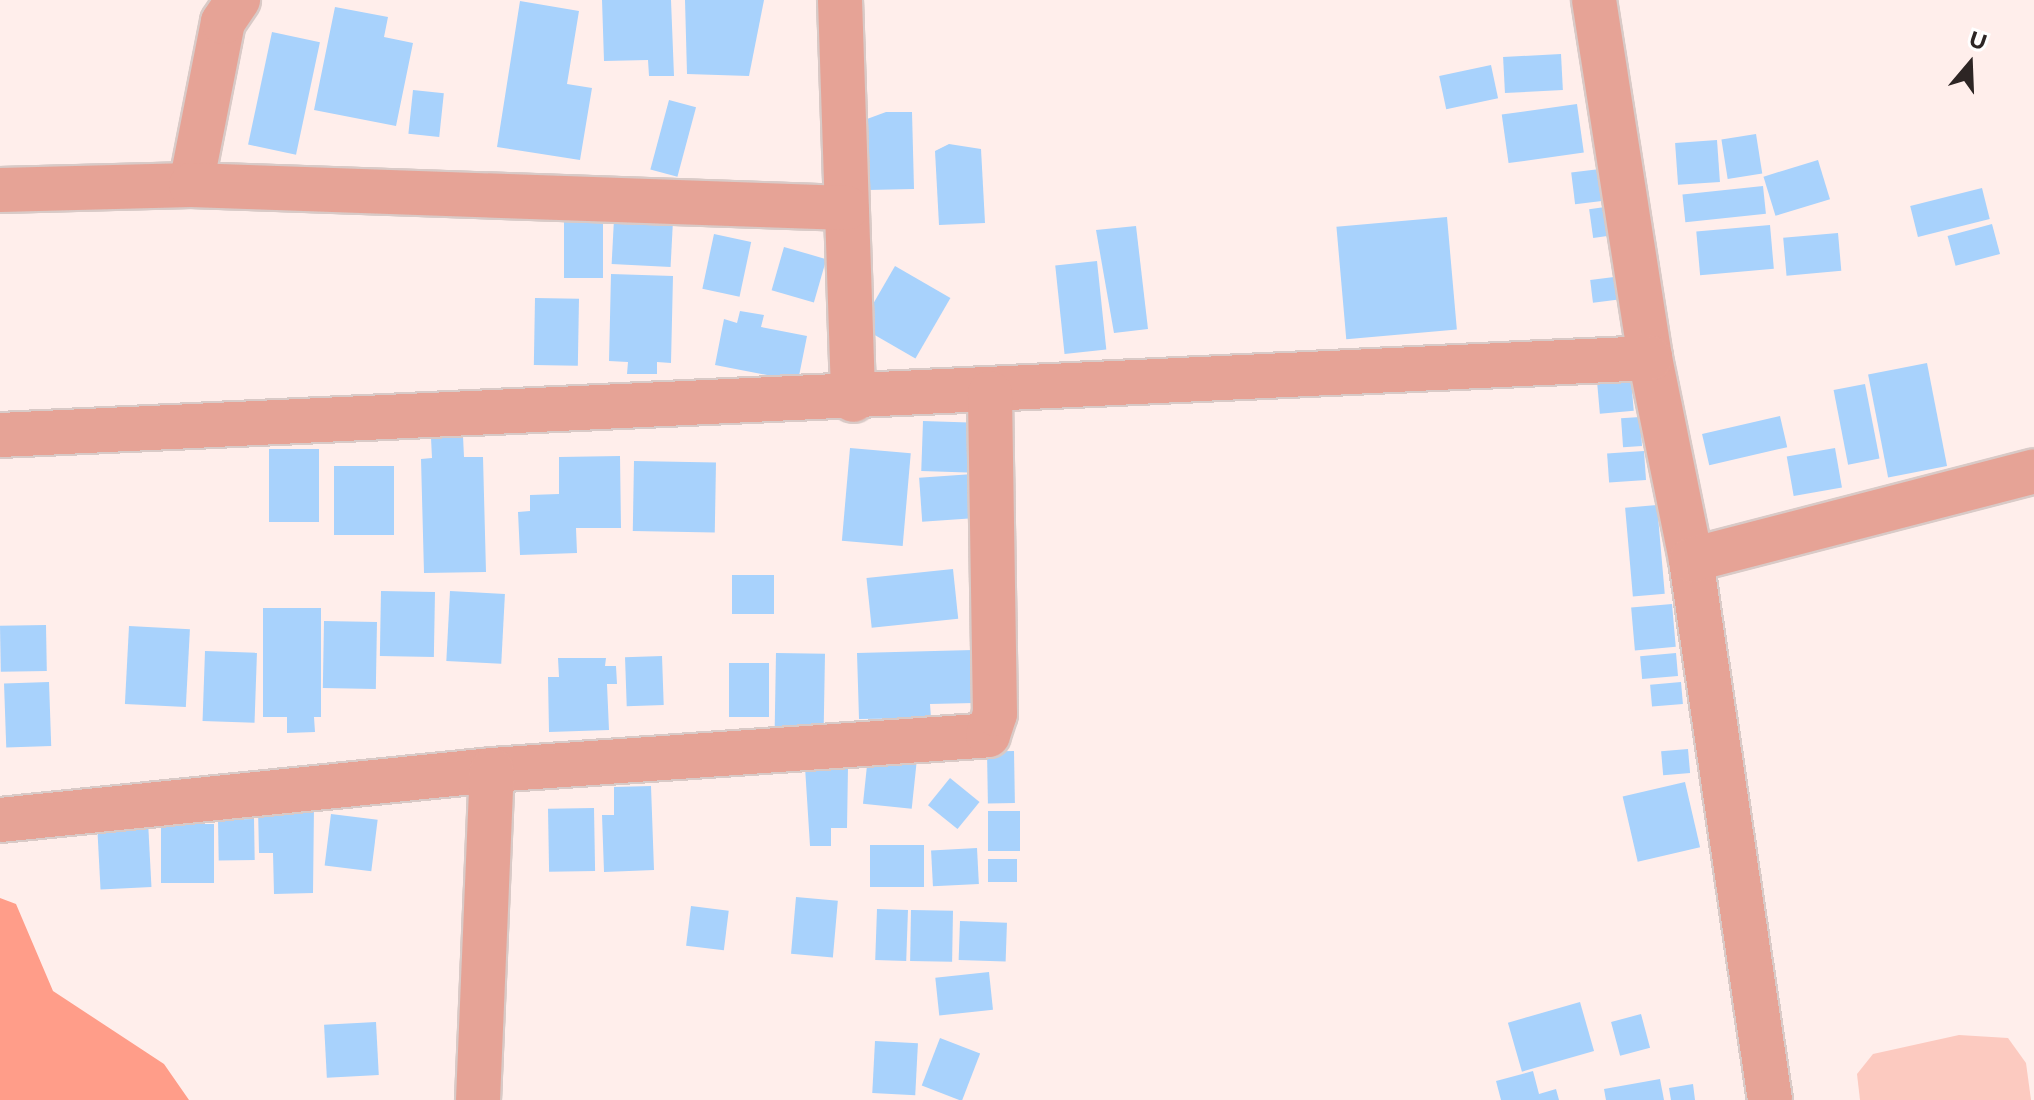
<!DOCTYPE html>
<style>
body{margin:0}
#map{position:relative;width:2034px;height:1100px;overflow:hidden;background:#ffeeeb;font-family:Montserrat,sans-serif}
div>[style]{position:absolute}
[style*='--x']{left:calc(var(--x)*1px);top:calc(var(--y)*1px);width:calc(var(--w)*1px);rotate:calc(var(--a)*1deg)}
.green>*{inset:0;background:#fccac0}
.forest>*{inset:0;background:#ff9d89}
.building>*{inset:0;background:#a8d2fc;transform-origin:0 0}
.roads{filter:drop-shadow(2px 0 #d9cac7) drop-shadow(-2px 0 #d9cac7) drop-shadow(0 2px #d9cac7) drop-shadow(0 -2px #d9cac7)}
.minor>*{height:44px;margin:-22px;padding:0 22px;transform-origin:22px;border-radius:22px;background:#e6a396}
span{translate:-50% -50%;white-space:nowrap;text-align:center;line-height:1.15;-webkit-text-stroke:6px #fff;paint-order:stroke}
.north{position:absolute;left:1930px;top:24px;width:80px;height:80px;-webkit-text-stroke:6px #fff;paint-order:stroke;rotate:19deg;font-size:22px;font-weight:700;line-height:32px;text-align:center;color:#2d2524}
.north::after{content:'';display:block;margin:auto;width:28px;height:36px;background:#2d2524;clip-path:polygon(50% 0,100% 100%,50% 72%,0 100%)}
</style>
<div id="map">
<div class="green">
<div style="clip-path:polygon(1959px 1035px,2008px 1038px,2026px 1063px,2031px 1100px,1860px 1100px,1857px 1074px,1873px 1054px)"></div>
</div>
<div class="forest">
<div style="clip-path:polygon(0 898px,16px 904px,53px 991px,164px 1064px,189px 1100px,0 1100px)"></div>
</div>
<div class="building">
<div style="clip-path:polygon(602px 0,671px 0,674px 76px,649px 76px,648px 60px,604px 61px)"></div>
<div style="clip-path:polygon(685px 0,764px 0,749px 76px,687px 74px)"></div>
<div style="clip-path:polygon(520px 1px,579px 11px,567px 84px,592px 88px,580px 160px,497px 147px)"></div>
<div style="clip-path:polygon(335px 7px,388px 17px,384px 37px,413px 43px,396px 126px,314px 110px)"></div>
<div style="left:272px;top:32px;width:49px;height:115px;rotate:12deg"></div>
<div style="left:1561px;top:54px;width:36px;height:58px;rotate:87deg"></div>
<div style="left:1491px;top:65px;width:34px;height:53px;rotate:78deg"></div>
<div style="left:413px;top:90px;width:31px;height:44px;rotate:6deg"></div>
<div style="left:669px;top:100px;width:28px;height:72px;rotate:15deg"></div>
<div style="left:1577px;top:104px;width:49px;height:76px;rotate:82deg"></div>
<div style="clip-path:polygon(886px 112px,912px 112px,914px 189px,868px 190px,867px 119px)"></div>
<div style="left:1756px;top:134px;width:40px;height:35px;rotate:81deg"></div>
<div style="left:1717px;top:140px;width:42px;height:42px;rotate:86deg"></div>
<div style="clip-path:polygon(949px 144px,981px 149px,985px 223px,939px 225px,935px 151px)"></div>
<div style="left:1818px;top:160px;width:41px;height:57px;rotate:73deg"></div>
<div style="left:1600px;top:169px;width:32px;height:29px;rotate:83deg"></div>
<div style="left:1763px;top:186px;width:28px;height:81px;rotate:84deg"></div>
<div style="left:1982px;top:188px;width:32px;height:74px;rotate:76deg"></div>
<div style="left:1605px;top:207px;width:29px;height:16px;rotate:82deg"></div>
<div style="left:1447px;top:217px;width:113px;height:111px;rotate:85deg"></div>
<div style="left:614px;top:219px;width:59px;height:45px;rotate:3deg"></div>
<div style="left:564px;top:222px;width:39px;height:56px"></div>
<div style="left:1992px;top:224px;width:31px;height:46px;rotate:75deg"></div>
<div style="left:1770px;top:225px;width:44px;height:74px;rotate:85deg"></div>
<div style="clip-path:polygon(1136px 226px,1148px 329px,1114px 333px,1096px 230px)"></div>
<div style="left:1838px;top:233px;width:38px;height:55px;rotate:85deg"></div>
<div style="left:714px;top:234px;width:38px;height:56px;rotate:12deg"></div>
<div style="left:784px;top:247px;width:44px;height:45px;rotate:16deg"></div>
<div style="left:1097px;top:261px;width:89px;height:42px;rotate:84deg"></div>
<div style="left:895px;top:266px;width:64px;height:70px;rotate:30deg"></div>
<div style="clip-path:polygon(611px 274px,673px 276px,671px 363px,657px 362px,657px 374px,627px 374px,628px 362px,609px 361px)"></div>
<div style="left:1614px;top:277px;width:23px;height:24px;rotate:83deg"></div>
<div style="left:535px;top:298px;width:44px;height:67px;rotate:1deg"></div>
<div style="clip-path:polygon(740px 311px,764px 315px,761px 327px,807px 336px,798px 381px,715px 365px,724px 319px,737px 323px)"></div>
<div style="left:1927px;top:363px;width:105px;height:60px;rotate:79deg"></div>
<div style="left:1630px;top:368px;width:43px;height:34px;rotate:85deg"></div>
<div style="left:1865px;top:384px;width:76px;height:32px;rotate:79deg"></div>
<div style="left:1780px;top:416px;width:32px;height:80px;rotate:77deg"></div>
<div style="left:1640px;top:417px;width:29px;height:19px;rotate:86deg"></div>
<div style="left:923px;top:421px;width:46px;height:50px;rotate:2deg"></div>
<div style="clip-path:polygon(463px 436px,464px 457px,483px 457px,486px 572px,424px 573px,421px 459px,432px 458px,431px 438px)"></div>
<div style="left:850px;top:448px;width:61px;height:93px;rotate:5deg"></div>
<div style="left:1835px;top:448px;width:40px;height:49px;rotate:80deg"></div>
<div style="left:269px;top:449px;width:50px;height:73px"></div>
<div style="left:1644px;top:451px;width:29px;height:37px;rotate:86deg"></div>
<div style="clip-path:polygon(620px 456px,621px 528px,576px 528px,577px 553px,520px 555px,518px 512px,530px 511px,530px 495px,559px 494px,559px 457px)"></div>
<div style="left:634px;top:461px;width:82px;height:70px;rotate:1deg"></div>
<div style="left:334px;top:466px;width:60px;height:69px"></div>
<div style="left:973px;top:474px;width:44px;height:54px;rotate:86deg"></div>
<div style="left:1657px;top:505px;width:89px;height:32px;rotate:85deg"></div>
<div style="left:953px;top:569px;width:50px;height:87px;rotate:84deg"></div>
<div style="left:732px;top:575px;width:42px;height:39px"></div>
<div style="left:381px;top:591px;width:54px;height:65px;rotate:1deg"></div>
<div style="left:450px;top:591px;width:55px;height:70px;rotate:3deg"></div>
<div style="left:1672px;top:604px;width:43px;height:41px;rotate:85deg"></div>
<div style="clip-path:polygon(263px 608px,321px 608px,321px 717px,314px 717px,315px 732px,287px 733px,287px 717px,263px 717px)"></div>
<div style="left:324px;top:621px;width:53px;height:67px;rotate:1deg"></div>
<div style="left:46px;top:625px;width:46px;height:46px;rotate:89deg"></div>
<div style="left:129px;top:626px;width:61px;height:78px;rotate:3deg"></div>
<div style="clip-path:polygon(973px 650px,974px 703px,930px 704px,931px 718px,859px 719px,857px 653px)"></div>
<div style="left:205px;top:651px;width:52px;height:70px;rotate:2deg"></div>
<div style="left:776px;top:653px;width:49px;height:75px;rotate:1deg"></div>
<div style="left:1676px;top:653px;width:23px;height:36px;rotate:85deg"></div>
<div style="left:662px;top:656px;width:49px;height:37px;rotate:88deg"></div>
<div style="clip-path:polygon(558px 658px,606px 658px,605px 666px,616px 666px,617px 684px,607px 684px,609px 730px,549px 732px,548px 677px,559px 677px)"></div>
<div style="left:729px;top:663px;width:40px;height:54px"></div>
<div style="left:49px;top:682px;width:64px;height:45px;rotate:88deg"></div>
<div style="left:1681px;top:682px;width:22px;height:31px;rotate:85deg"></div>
<div style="left:1688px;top:749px;width:24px;height:27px;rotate:85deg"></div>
<div style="left:1014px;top:751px;width:52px;height:27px;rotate:89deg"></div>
<div style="left:868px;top:756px;width:49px;height:48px;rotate:6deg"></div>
<div style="clip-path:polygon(805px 767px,848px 767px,847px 828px,831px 828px,831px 846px,810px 846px)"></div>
<div style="left:950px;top:778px;width:38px;height:35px;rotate:39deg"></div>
<div style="left:1685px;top:782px;width:67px;height:64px;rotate:77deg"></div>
<div style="clip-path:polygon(651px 786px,654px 870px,604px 872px,602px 815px,614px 815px,614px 787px)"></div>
<div style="clip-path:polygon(314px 806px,313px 893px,274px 894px,273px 853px,259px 853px,258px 808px)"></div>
<div style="left:594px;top:808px;width:63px;height:46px;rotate:89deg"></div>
<div style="left:988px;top:811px;width:32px;height:40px"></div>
<div style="left:331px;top:814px;width:47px;height:52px;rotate:7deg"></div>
<div style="left:254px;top:819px;width:41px;height:36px;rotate:89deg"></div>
<div style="left:148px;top:821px;width:66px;height:51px;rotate:87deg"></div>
<div style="left:161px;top:824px;width:53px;height:59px"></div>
<div style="left:924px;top:845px;width:42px;height:54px;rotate:90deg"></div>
<div style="left:977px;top:848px;width:36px;height:46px;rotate:87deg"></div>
<div style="left:988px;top:859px;width:29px;height:23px"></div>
<div style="left:796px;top:897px;width:42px;height:57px;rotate:5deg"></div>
<div style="left:691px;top:906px;width:38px;height:40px;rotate:7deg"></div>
<div style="left:877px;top:909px;width:31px;height:51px;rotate:2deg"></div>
<div style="left:911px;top:910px;width:42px;height:51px;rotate:1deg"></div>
<div style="left:960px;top:921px;width:47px;height:39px;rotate:2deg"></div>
<div style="left:989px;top:972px;width:38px;height:54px;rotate:84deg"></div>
<div style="left:1580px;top:1002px;width:51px;height:75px;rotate:74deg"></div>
<div style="left:1641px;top:1014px;width:35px;height:31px;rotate:75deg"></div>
<div style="left:376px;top:1022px;width:53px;height:52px;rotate:87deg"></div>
<div style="left:940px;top:1038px;width:43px;height:51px;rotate:21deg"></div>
<div style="left:875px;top:1041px;width:43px;height:52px;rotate:3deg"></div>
<div style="clip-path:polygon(1533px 1071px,1539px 1094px,1556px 1089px,1559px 1100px,1501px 1100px,1496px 1081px)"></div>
<div style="clip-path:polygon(1660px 1079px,1664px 1100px,1606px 1100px,1604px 1089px)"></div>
<div style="clip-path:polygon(1693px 1084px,1695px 1100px,1671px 1100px,1669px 1088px)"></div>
</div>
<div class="roads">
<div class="minor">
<div style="--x:840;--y:0;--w:400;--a:88.1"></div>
<div style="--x:1594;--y:0;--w:362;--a:81.1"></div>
<div style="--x:1650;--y:358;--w:206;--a:78.5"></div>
<div style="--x:1691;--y:560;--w:546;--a:81.68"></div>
<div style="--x:191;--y:185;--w:166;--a:-78.9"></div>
<div style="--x:223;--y:22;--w:27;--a:-56"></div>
<div style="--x:0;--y:190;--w:191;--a:-1.5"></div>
<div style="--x:191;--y:185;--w:656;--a:2.01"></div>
<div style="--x:0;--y:435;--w:1652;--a:-2.67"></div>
<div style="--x:1691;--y:560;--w:354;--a:-14.5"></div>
<div style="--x:0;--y:820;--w:495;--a:-5.8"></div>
<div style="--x:492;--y:770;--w:497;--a:-4"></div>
<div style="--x:988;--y:735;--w:22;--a:-72"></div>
<div style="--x:995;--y:714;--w:321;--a:-90.9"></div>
<div style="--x:478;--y:1100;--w:330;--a:-87.6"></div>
</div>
</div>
<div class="north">U</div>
</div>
